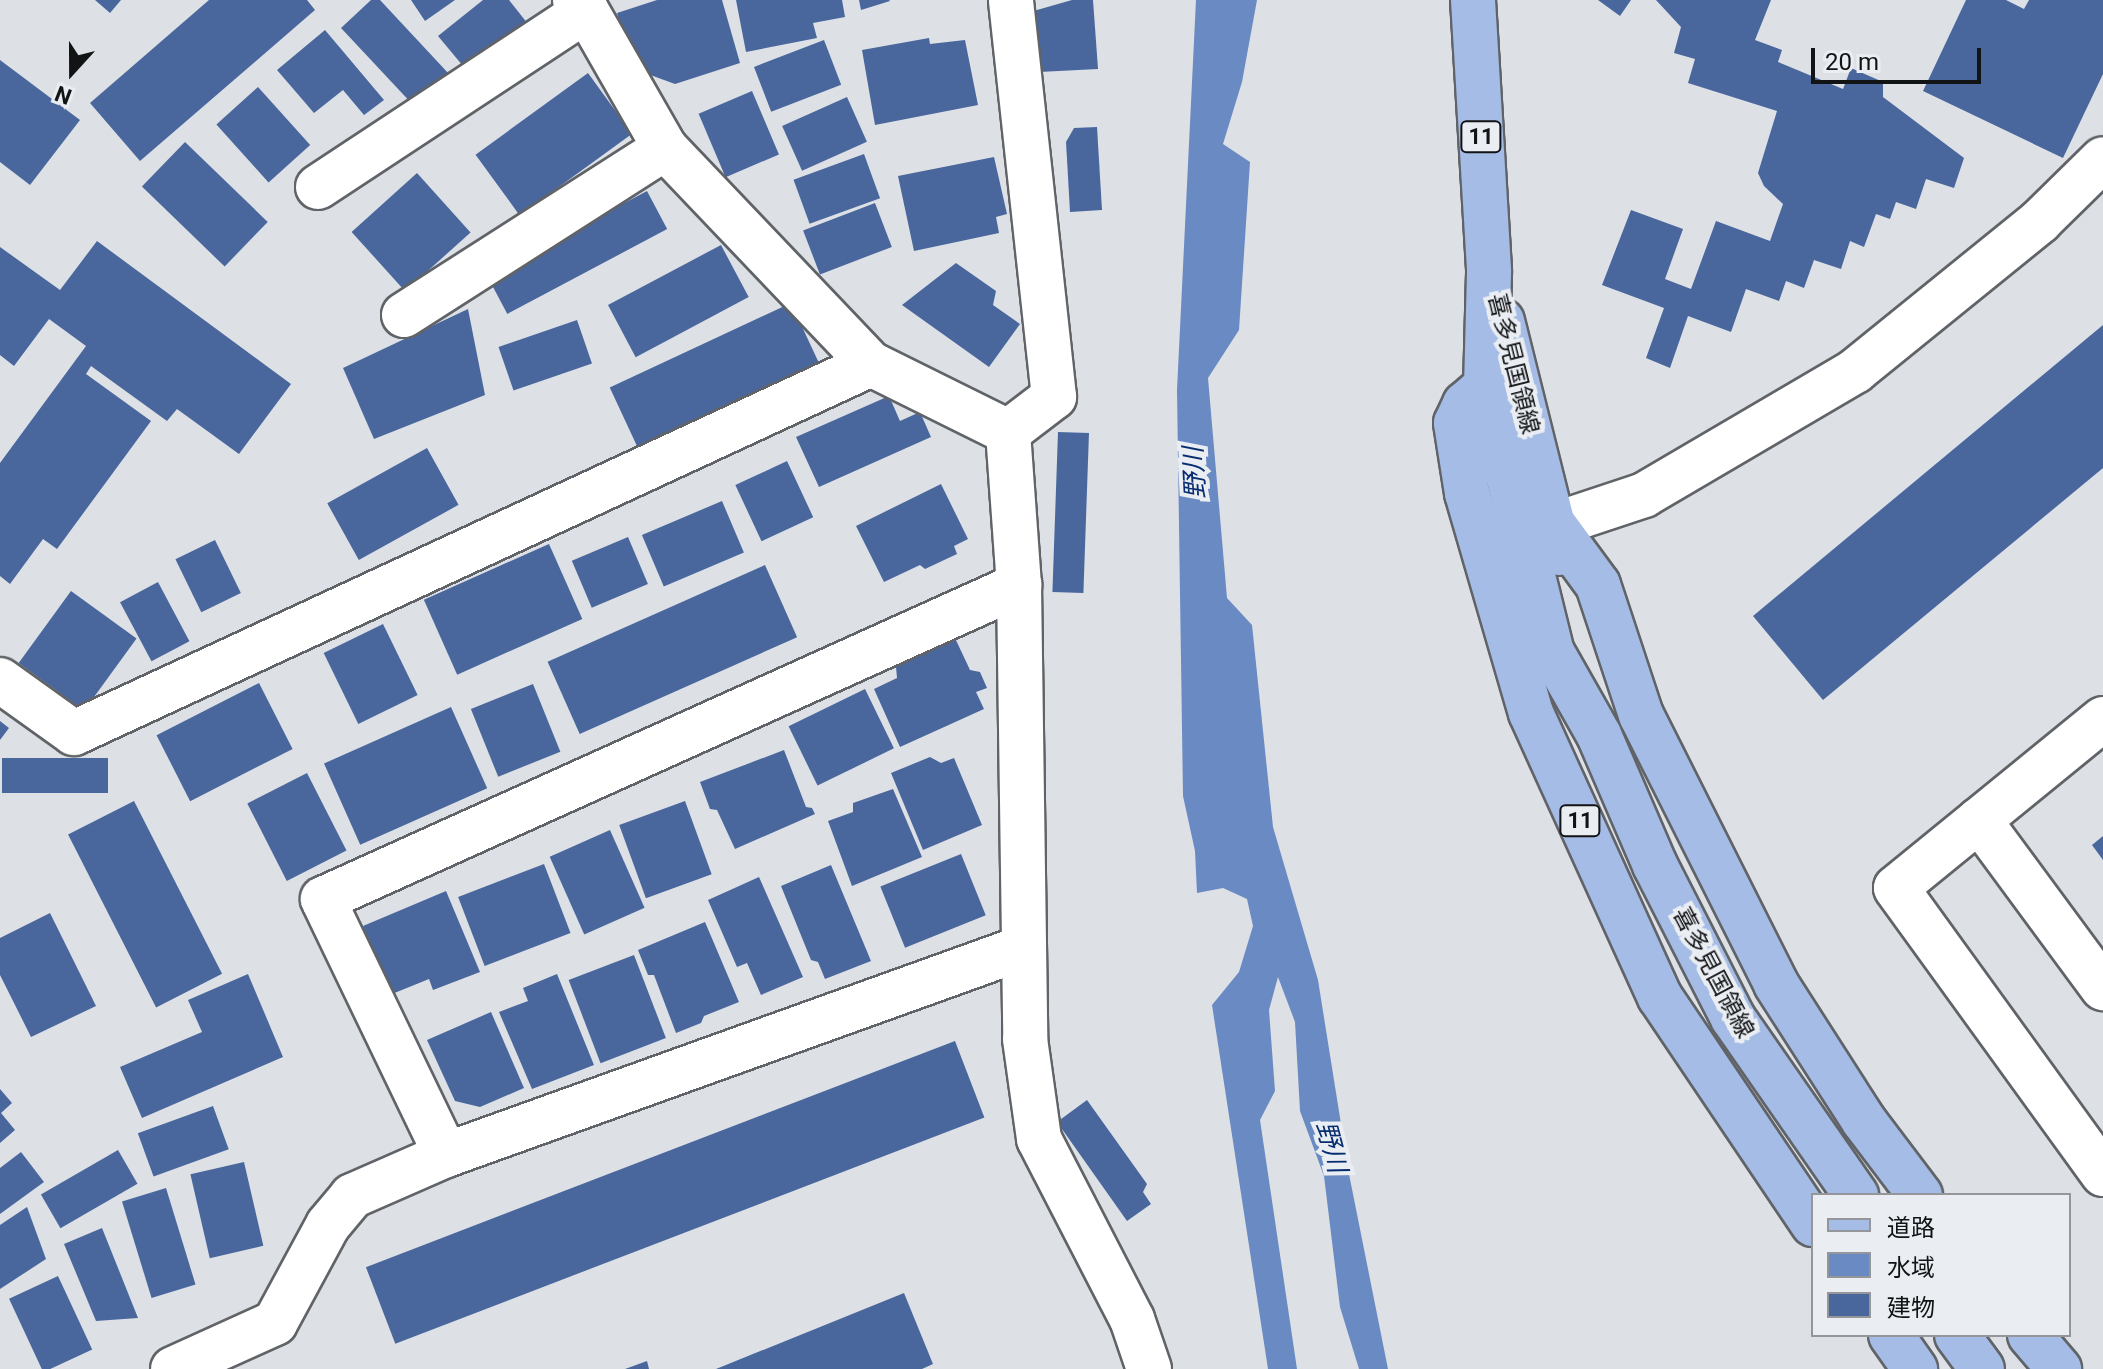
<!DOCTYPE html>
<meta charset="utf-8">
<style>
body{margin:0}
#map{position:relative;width:2103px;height:1369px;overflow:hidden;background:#dde0e5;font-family:Roboto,"Noto Sans JP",sans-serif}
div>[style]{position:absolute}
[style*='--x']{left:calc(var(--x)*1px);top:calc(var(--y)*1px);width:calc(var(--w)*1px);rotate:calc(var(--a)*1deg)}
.water>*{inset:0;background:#6a8ac3}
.building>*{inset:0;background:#49679d;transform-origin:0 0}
.roads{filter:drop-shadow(2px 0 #606367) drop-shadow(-2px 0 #606367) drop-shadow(0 2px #606367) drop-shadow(0 -2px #606367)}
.minor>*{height:44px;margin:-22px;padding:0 22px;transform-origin:22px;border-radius:22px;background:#fff}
.major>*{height:44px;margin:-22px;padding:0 22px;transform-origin:22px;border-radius:22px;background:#a5bce6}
span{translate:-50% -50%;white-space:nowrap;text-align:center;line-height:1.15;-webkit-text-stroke:8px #eaeef3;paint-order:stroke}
.shield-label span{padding:2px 6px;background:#eaeef3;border:2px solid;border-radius:6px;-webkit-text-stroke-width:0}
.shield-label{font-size:22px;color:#121315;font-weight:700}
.street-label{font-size:24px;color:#121315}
.water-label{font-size:26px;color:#072c6f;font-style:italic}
.legend{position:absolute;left:1811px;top:1193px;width:260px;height:144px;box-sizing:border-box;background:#eaeef3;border:2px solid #94969a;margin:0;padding:10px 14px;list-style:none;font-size:24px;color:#121315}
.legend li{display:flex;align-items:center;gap:16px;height:40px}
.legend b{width:40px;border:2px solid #94969a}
.north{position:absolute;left:32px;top:32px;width:80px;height:80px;-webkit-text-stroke:6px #eaeef3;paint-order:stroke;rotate:201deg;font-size:22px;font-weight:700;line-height:32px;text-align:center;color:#121315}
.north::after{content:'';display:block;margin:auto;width:28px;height:36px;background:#121315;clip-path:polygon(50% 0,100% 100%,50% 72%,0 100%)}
.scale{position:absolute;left:1811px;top:48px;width:170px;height:36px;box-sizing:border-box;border:4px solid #121315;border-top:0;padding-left:10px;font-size:24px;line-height:28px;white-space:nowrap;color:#121315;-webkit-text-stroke:6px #eaeef3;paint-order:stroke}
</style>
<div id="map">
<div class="water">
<div style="clip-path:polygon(1196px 0,1257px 0,1242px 82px,1223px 144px,1250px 162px,1239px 330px,1208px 378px,1227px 598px,1252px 625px,1273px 827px,1318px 980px,1349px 1174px,1388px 1369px,1359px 1369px,1340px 1307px,1324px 1176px,1300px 1111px,1295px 1022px,1278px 977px,1269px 1010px,1275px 1091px,1260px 1120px,1297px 1369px,1268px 1369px,1212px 1005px,1239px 972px,1253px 926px,1247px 899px,1223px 888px,1197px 893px,1195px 851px,1183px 796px,1177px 390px)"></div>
</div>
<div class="building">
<div style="clip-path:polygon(95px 0,121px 0,110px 13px)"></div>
<div style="clip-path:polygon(209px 0,307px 0,315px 10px,140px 161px,90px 103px)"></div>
<div style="clip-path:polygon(371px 0,380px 0,449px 74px,415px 107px,341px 28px)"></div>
<div style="clip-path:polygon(411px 0,455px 0,425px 21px)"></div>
<div style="clip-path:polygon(483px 0,509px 0,528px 24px,468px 72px,438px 36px)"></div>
<div style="clip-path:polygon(657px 0,722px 0,740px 63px,675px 84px,634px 69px,617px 13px)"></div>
<div style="clip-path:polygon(736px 0,842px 0,845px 17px,813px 23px,817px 38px,746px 52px)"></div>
<div style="clip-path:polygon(859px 0,889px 0,890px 1px,861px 10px)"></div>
<div style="clip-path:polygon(1072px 0,1093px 0,1098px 69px,1039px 72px,1030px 12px)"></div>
<div style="clip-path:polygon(1598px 0,1631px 0,1620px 16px)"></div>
<div style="clip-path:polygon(1656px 0,1771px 0,1755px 40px,1782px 50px,1778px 62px,1843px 89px,1851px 68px,1883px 82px,1883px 97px,1964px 158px,1954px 188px,1926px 179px,1916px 209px,1896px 202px,1890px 219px,1876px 214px,1864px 247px,1850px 241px,1841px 269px,1814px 260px,1804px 288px,1786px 281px,1779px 301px,1746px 289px,1731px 332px,1688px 316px,1670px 368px,1646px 358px,1664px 308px,1602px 285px,1631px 210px,1683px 229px,1665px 279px,1691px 289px,1716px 221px,1770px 241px,1783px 204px,1764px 186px,1758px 173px,1777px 111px,1688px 83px,1695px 59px,1674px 53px,1681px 27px)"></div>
<div style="clip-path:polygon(1966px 0,2006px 0,2024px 9px,2029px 0,2103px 0,2103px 74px,2063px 158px,1923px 91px)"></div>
<div style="clip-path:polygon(325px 30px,384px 100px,364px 115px,343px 90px,314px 113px,277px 70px)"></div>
<div style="clip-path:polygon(929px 38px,930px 44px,965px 40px,978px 105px,875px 125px,862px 50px)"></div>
<div style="left:824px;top:40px;width:48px;height:75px;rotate:69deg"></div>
<div style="clip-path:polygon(0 60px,80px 120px,30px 185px,0 162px)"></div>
<div style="left:588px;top:73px;width:75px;height:139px;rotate:54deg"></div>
<div style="left:258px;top:87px;width:78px;height:56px;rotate:48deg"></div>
<div style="left:752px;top:91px;width:69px;height:58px;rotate:67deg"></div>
<div style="left:847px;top:97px;width:49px;height:71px;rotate:66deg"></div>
<div style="clip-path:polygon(1097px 127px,1102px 210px,1070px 212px,1066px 142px,1074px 128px)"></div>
<div style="left:185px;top:142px;width:115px;height:62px;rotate:44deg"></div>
<div style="left:864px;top:154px;width:47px;height:75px;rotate:70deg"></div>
<div style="clip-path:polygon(994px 157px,1007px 214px,996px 217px,999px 233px,914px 251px,898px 176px)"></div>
<div style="left:417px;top:173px;width:80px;height:88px;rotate:48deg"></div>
<div style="left:647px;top:191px;width:43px;height:181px;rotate:62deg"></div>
<div style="left:875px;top:203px;width:47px;height:77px;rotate:69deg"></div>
<div style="clip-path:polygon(97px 241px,291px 384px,239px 454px,177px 409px,167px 421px,91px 366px,86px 374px,151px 421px,57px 549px,43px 539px,10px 584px,0 576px,0 463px,86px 346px,49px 319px,14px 366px,0 355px,0 247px,60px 290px)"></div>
<div style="left:721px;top:245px;width:59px;height:128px;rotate:62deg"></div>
<div style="clip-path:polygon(956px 263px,996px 291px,993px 305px,1020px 324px,989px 367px,902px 305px)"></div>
<div style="left:791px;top:303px;width:65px;height:200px;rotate:65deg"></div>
<div style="clip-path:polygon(468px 309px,485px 395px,374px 439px,343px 368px)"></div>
<div style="left:577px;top:320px;width:46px;height:83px;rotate:71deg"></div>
<div style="clip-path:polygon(2103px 325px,2103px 468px,1823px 700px,1753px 616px)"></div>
<div style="clip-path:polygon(889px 396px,900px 421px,920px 412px,931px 437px,819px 487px,796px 437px)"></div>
<div style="left:1058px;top:432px;width:31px;height:160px;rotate:2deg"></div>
<div style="left:427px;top:448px;width:65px;height:114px;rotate:61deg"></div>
<div style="left:787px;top:461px;width:62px;height:57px;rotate:65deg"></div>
<div style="clip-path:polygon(941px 484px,968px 539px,954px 546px,957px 554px,925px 569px,920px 565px,884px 582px,856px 526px)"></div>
<div style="left:722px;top:501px;width:56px;height:87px;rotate:67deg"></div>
<div style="left:628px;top:537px;width:51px;height:61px;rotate:67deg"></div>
<div style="left:215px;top:540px;width:59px;height:44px;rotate:64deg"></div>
<div style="left:549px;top:544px;width:82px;height:137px;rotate:66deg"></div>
<div style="left:765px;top:565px;width:79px;height:238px;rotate:66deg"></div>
<div style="left:158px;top:582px;width:67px;height:43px;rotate:62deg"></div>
<div style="left:71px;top:591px;width:81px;height:89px;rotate:36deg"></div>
<div style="left:383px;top:624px;width:79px;height:66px;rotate:64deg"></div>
<div style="clip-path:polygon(955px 638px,970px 670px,980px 672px,987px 688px,976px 692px,984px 709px,900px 747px,874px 689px,897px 678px,896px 667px)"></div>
<div style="left:259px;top:683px;width:74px;height:115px;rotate:63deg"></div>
<div style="left:533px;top:684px;width:73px;height:67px;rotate:68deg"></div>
<div style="left:865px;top:689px;width:66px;height:85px;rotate:64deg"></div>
<div style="left:451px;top:707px;width:89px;height:139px;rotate:66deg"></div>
<div style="clip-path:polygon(0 721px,9px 728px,0 740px)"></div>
<div style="clip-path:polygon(784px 750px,806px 807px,812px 808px,815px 814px,735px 849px,717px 810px,710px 809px,700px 782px)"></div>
<div style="clip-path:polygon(930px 757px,941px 763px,954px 758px,982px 825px,923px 850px,891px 773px)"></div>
<div style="left:108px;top:758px;width:35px;height:106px;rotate:90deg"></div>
<div style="left:307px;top:773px;width:87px;height:67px;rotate:63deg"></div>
<div style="clip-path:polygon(893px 789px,922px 857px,852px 886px,828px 821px,853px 812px,853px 803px)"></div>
<div style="left:134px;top:801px;width:194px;height:74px;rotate:63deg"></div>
<div style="left:685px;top:801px;width:78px;height:70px;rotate:70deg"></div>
<div style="left:610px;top:830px;width:85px;height:66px;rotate:66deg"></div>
<div style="clip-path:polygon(2103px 836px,2103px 860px,2092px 845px)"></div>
<div style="left:961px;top:854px;width:66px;height:87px;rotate:68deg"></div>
<div style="left:544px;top:864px;width:74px;height:92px;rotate:69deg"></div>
<div style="clip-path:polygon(831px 865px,871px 961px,825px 979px,818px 962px,811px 960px,781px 886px)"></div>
<div style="clip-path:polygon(759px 877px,803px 977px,761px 995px,747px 963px,737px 967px,708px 900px)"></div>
<div style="clip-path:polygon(446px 891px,480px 972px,433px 990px,429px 979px,392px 994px,363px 926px)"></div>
<div style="clip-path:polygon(50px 913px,96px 1006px,31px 1037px,0 975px,0 938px)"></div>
<div style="clip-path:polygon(705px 922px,739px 1002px,704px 1016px,701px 1023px,676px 1033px,654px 975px,648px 975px,638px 950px)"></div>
<div style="left:634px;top:955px;width:89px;height:70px;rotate:69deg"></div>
<div style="clip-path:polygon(248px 974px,283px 1057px,142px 1118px,120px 1067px,202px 1032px,188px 1000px)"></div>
<div style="clip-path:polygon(557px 974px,594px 1065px,532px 1089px,499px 1012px,528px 1001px,523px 988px)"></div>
<div style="clip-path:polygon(491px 1012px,524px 1088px,480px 1107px,455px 1101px,427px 1040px)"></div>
<div style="left:955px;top:1041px;width:82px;height:631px;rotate:69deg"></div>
<div style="clip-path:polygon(0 1089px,12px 1103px,1px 1113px,15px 1130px,0 1143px)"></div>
<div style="clip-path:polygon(1087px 1100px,1147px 1184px,1143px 1192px,1151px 1204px,1127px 1221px,1057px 1122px)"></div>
<div style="left:213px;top:1106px;width:46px;height:80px;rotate:70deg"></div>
<div style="left:118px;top:1150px;width:39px;height:89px;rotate:60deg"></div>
<div style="clip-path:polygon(21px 1152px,44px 1182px,0 1214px,0 1168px)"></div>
<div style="left:244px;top:1162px;width:86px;height:55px;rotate:77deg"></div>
<div style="left:166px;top:1188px;width:101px;height:46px;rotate:73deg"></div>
<div style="clip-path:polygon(27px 1207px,46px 1259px,0 1289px,0 1225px)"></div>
<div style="clip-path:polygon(102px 1228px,138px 1318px,96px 1321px,64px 1244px)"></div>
<div style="left:58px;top:1276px;width:81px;height:54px;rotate:65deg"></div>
<div style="clip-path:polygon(904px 1293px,933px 1364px,922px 1369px,716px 1369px)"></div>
<div style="clip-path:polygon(647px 1361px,649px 1369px,625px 1369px)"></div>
</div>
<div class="roads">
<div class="minor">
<div style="--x:575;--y:0;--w:15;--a:42"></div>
<div style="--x:586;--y:10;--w:159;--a:60.2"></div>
<div style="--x:665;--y:148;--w:298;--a:46.4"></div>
<div style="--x:871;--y:364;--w:153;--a:26.4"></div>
<div style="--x:318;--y:187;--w:321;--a:-33.4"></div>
<div style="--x:404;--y:315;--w:310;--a:-32.6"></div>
<div style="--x:1008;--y:432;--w:153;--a:85.9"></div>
<div style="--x:1019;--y:585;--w:454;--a:89.2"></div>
<div style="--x:1025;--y:1039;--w:101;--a:82"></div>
<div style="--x:1039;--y:1139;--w:203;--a:62.7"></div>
<div style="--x:1132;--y:1319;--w:53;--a:71.2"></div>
<div style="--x:1008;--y:432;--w:58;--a:-37.3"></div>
<div style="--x:1054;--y:397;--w:399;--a:-96.2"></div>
<div style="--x:1554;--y:525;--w:95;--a:-18.4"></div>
<div style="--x:1644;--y:495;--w:245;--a:-30.4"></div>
<div style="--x:1855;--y:371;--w:238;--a:-39"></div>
<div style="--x:2040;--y:221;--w:88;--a:-44.5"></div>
<div style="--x:0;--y:680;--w:91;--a:35.6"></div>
<div style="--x:74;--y:733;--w:878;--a:-24.84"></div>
<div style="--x:2103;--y:719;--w:267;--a:140.8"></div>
<div style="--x:1896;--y:888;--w:353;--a:54.1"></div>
<div style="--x:1979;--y:820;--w:209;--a:53.6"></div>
<div style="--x:446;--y:1155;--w:284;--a:-115.7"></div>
<div style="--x:323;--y:899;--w:764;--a:-24.28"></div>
<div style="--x:173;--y:1369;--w:112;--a:-24.3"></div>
<div style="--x:275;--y:1323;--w:111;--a:-61.6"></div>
<div style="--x:328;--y:1225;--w:38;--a:-50"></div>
<div style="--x:352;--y:1196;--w:103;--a:-23.6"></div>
<div style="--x:446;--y:1155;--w:612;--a:-19.77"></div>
</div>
<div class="major">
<div style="--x:1473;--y:0;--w:273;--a:86.6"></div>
<div style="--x:1489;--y:273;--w:113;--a:91.5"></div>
<div style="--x:1486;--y:386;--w:274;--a:76.1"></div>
<div style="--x:1552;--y:652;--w:95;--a:60.5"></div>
<div style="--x:1599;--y:735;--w:142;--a:66.7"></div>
<div style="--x:1655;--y:865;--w:172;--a:63"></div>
<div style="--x:1733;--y:1018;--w:216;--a:55.2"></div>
<div style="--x:1502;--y:321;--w:239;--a:76"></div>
<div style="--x:1486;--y:386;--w:28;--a:139"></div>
<div style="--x:1465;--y:404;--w:21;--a:115"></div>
<div style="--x:1456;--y:423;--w:71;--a:81.1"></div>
<div style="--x:1467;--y:493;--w:229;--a:73.8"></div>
<div style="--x:1531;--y:713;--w:312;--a:65.6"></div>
<div style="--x:1660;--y:997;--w:274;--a:56"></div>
<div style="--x:1554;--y:525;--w:74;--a:53.7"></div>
<div style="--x:1598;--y:585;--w:137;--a:71.7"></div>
<div style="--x:1641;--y:715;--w:301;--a:63.3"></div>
<div style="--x:1776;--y:984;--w:163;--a:57.3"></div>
<div style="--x:1864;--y:1121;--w:93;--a:52.9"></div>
<div style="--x:1891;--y:1335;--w:42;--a:54.8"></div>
<div style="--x:1957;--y:1335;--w:42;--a:53.7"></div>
<div style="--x:2030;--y:1335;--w:45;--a:49.5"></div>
</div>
</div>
<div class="shield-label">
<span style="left:1481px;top:137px">11</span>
<span style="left:1580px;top:821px">11</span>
</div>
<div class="street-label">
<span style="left:1513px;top:364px;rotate:76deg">喜多見国領線</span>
<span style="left:1713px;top:973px;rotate:62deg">喜多見国領線</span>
</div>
<div class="water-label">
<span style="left:1195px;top:473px;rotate:-93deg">野川</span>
<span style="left:1331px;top:1147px;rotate:75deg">野川</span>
</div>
<ul class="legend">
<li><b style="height:10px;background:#a5bce6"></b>道路</li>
<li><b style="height:22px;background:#6a8ac3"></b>水域</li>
<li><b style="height:22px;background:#49679d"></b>建物</li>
</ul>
<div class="north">N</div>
<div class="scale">20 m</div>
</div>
